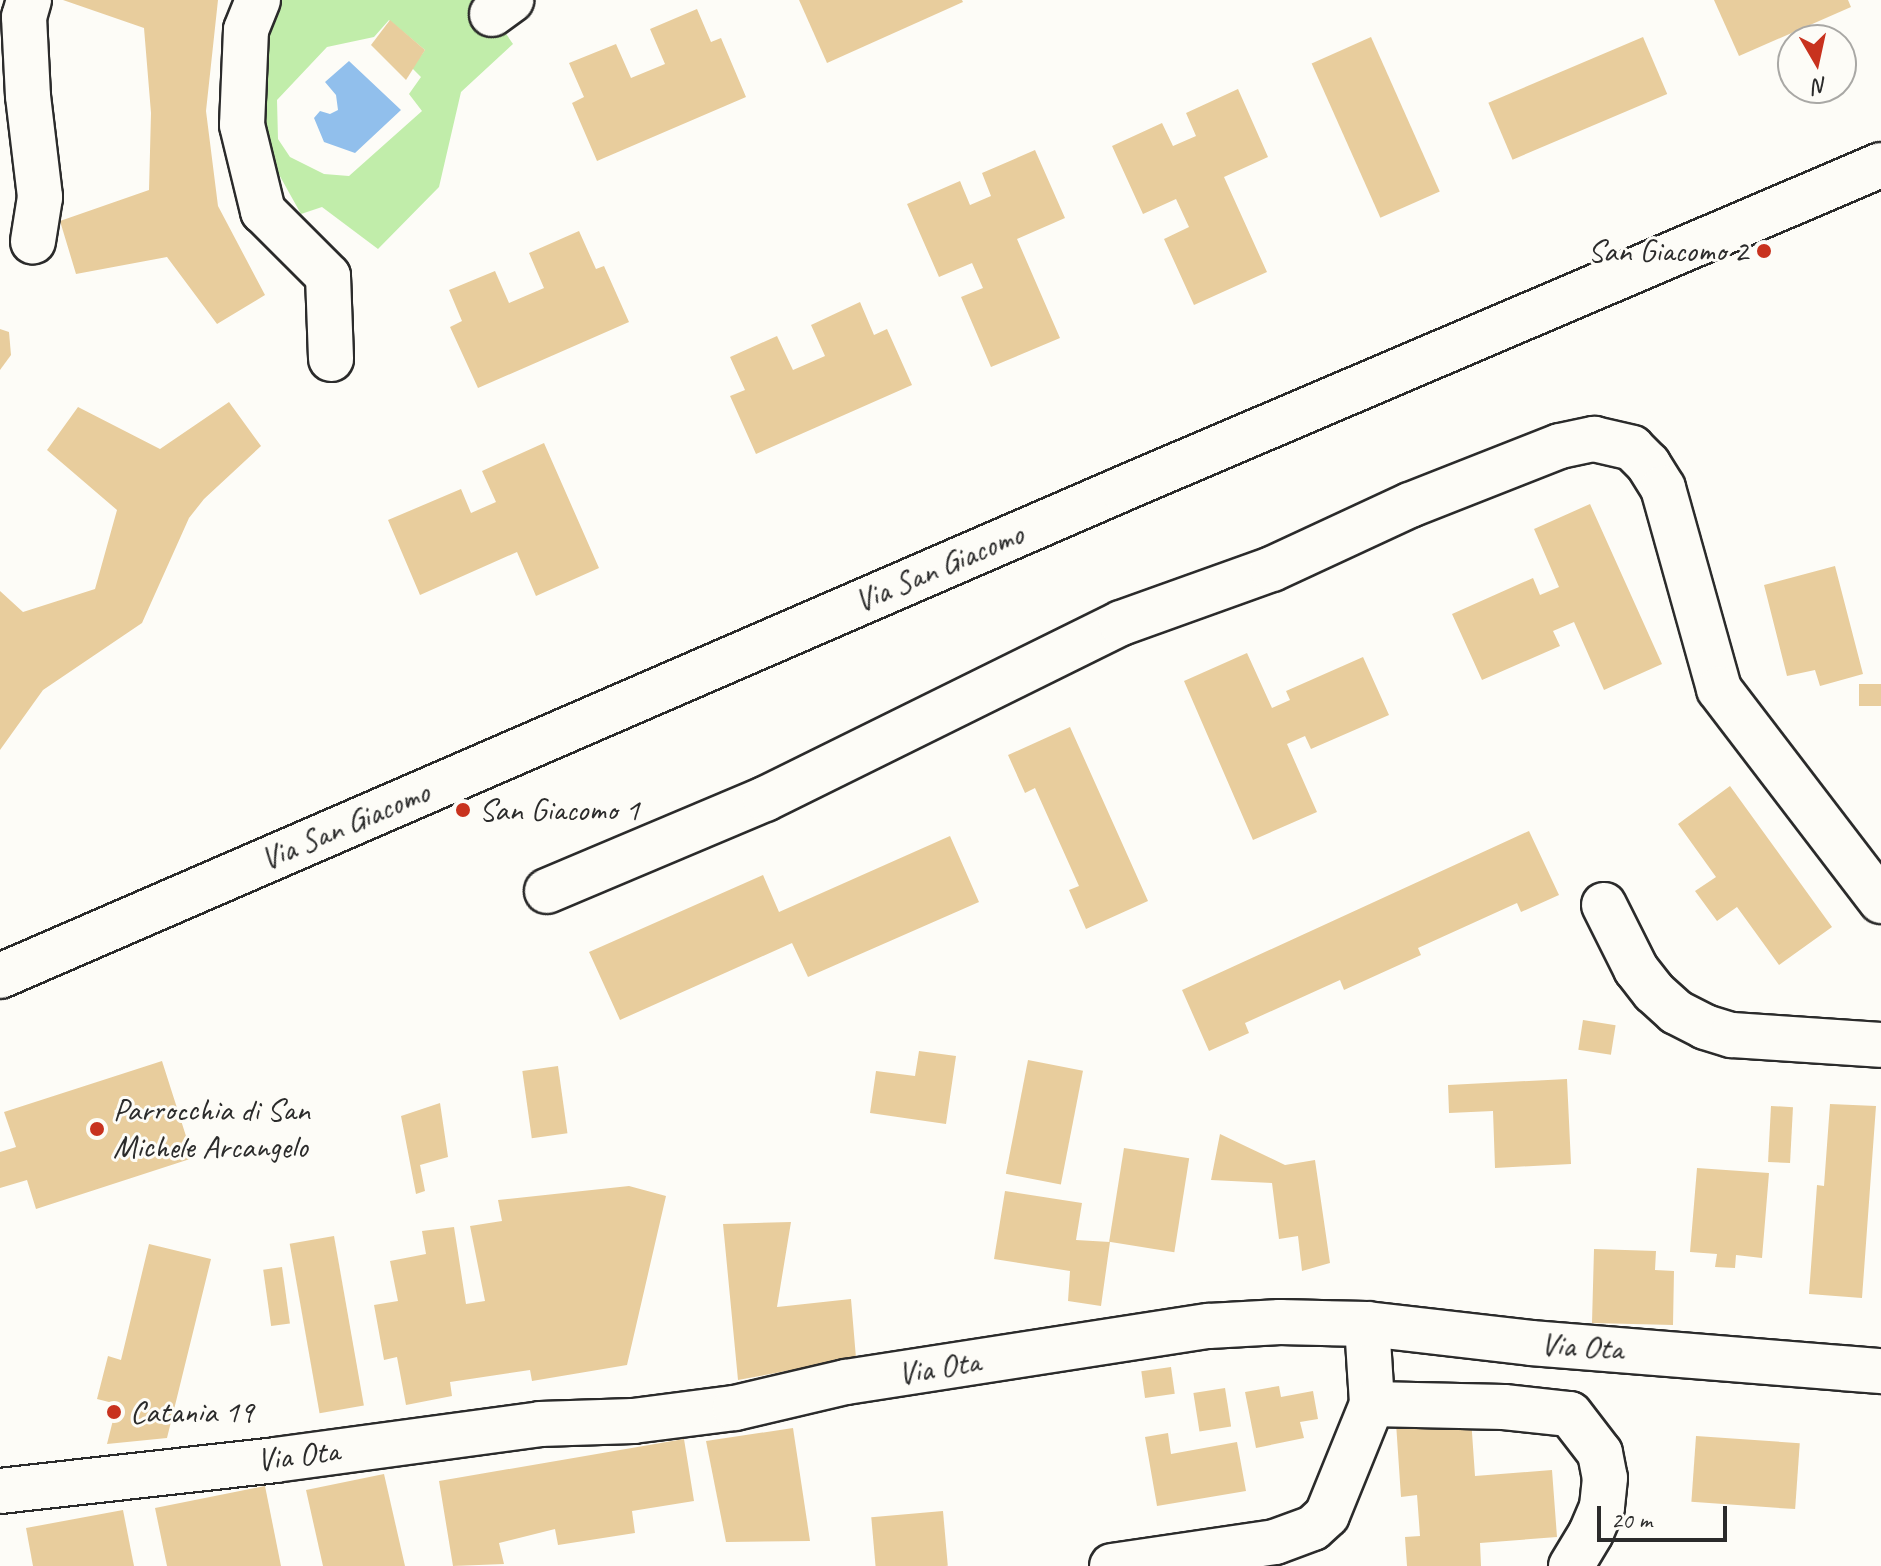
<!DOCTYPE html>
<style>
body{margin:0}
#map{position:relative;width:1881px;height:1566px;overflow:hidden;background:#fdfcf7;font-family:Caveat,sans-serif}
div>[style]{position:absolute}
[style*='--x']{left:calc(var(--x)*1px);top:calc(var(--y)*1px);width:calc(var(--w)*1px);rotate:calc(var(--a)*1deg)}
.green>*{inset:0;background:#c1edaa}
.water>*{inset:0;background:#91bfec}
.building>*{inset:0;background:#e8cd9d;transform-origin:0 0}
.roads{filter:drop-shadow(2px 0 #2b2b2b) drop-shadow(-2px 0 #2b2b2b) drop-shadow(0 2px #2b2b2b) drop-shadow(0 -2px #2b2b2b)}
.minor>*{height:44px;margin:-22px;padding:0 22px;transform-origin:22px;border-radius:22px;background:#fdfcf7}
.dots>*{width:22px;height:22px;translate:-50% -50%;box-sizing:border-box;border:4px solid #fdfcf7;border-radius:50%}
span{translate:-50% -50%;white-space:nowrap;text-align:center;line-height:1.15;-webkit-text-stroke:6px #fdfcf7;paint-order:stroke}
.poi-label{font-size:32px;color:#2b2b2b}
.right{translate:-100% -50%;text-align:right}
.left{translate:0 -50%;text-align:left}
.street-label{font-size:32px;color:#2b2b2b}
.north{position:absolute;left:1777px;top:24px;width:80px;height:80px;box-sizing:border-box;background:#fdfcf7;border:2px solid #a9a8a5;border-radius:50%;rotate:171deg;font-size:22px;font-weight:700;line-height:32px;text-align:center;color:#2b2b2b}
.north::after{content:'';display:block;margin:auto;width:28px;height:36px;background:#c8321e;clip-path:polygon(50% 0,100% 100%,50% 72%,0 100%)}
.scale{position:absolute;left:1597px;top:1506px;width:130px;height:36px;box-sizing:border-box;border:4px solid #2b2b2b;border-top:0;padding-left:10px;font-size:24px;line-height:28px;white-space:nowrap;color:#2b2b2b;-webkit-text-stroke:6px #fdfcf7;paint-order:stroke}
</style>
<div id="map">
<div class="green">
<div style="clip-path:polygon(evenodd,282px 0,483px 0,513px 44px,461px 92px,439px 187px,378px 249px,322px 207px,301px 214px,267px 153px,262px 103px,263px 38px,282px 0,389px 20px,425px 50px,412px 68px,421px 77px,409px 94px,422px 111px,349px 176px,324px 174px,290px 157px,278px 139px,277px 100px,327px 47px,374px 37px,389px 20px)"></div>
</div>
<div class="water">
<div style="clip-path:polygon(349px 61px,401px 110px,355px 153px,324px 142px,314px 118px,320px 111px,330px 114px,338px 110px,336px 95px,325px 82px)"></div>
</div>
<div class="building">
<div style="clip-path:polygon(63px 0,218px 0,206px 111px,218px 206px,265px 295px,217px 324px,167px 257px,76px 274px,60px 221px,149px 190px,151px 113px,144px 28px)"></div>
<div style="clip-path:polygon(799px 0,962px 0,963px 2px,827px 63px)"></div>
<div style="clip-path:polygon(1714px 0,1848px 0,1851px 7px,1739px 56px)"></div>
<div style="clip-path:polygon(697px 9px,711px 42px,721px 38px,746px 97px,597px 161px,572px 103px,584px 97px,569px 63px,616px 44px,631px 78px,665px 64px,650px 29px)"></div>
<div style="clip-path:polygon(390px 20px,425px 50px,406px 80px,371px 45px)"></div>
<div style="left:1371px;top:37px;width:169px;height:65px;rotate:66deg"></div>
<div style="left:1643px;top:37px;width:62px;height:168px;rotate:67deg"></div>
<div style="clip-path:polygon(1238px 89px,1268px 157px,1224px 177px,1267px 272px,1194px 305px,1164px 239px,1189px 227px,1176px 199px,1143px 214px,1112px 146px,1162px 123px,1173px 146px,1196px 136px,1186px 113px)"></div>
<div style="clip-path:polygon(1035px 150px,1065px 218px,1017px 239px,1060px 338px,991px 367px,961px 297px,983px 288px,972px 263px,939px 277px,907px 204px,960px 181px,970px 205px,991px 196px,982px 173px)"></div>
<div style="clip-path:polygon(579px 231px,596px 269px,604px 266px,629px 322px,478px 388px,450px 327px,462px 321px,449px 290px,495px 271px,509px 303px,544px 288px,529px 253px)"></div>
<div style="clip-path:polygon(860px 302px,874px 335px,887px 329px,912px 385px,756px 454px,730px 396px,745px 390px,730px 357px,777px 336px,793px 370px,825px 356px,811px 325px)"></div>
<div style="clip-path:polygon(0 329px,9px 332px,11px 355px,0 370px)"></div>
<div style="clip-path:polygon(229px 402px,261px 446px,204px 499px,189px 518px,142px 623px,43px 690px,0 750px,0 591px,23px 612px,95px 589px,117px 510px,47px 450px,78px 407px,160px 449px)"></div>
<div style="clip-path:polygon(544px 443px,599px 568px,536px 596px,517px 552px,420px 595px,388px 520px,461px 489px,471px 513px,496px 502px,482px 471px)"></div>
<div style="clip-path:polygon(1590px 504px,1662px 664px,1604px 690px,1574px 622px,1553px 631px,1560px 646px,1482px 680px,1452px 614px,1533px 578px,1540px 595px,1559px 587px,1534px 529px)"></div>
<div style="clip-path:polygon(1835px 566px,1863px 674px,1820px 686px,1815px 670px,1787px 676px,1764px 585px)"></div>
<div style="clip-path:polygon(1247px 653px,1272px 708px,1290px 700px,1286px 691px,1363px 657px,1389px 715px,1311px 749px,1305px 736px,1287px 744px,1317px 812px,1253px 840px,1184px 681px)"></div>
<div style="left:1859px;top:684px;width:22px;height:22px"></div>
<div style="clip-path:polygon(1070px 727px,1148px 901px,1086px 929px,1069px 890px,1079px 886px,1035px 788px,1025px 793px,1008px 755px)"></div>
<div style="clip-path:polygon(1730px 786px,1832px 927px,1779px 965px,1737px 907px,1717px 921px,1695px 891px,1716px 877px,1678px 824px)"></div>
<div style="clip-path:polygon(1529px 831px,1559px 895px,1521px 912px,1517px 903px,1418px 948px,1421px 955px,1344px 990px,1340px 980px,1245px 1023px,1249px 1033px,1209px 1051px,1182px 990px)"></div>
<div style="clip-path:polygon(950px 836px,979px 902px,808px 977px,792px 943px,620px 1020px,589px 952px,763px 875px,779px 912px)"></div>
<div style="left:1583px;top:1020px;width:33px;height:30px;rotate:9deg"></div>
<div style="clip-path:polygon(919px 1051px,956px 1056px,946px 1124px,870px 1113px,876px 1071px,915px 1076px)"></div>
<div style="left:1028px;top:1060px;width:56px;height:116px;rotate:11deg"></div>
<div style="clip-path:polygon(162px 1061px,193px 1158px,36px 1209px,27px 1180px,0 1188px,0 1152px,16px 1147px,4px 1112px)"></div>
<div style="left:558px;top:1066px;width:68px;height:36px;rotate:82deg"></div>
<div style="clip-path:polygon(1567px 1079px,1571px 1164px,1495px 1168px,1493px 1111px,1449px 1113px,1448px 1085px)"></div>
<div style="clip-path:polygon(440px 1103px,448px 1157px,420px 1165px,425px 1191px,416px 1194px,401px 1116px)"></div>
<div style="clip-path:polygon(1830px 1104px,1876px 1106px,1862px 1298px,1809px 1294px,1817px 1185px,1824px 1186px)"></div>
<div style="left:1771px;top:1106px;width:22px;height:56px;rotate:3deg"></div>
<div style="clip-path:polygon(1220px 1134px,1285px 1165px,1315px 1160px,1330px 1263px,1302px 1271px,1298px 1236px,1279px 1239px,1272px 1183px,1211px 1180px)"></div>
<div style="left:1124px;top:1148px;width:66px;height:95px;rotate:9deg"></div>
<div style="clip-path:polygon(1697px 1168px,1769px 1173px,1762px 1258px,1736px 1255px,1735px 1268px,1715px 1267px,1717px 1254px,1690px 1252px)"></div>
<div style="clip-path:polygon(629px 1186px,666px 1196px,627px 1365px,532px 1381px,530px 1370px,450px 1382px,452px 1396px,406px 1405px,397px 1357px,384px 1360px,374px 1305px,398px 1301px,390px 1261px,426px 1254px,422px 1231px,454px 1227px,466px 1304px,485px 1301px,470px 1226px,502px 1221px,498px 1200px)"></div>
<div style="clip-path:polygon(1005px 1191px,1082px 1203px,1076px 1240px,1110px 1242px,1101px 1306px,1068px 1301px,1070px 1271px,994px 1259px)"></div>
<div style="clip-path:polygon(791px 1222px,777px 1307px,851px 1299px,856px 1358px,738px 1380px,723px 1224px)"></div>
<div style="left:334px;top:1236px;width:172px;height:45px;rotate:80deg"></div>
<div style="clip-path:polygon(149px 1244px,211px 1259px,167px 1438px,107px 1444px,117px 1404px,97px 1399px,108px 1356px,121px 1360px)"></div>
<div style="clip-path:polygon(1594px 1249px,1656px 1251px,1655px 1270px,1674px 1271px,1673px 1325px,1592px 1323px)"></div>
<div style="left:282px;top:1267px;width:57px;height:19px;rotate:82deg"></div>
<div style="left:1171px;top:1367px;width:27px;height:30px;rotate:82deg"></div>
<div style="clip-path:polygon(1279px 1386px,1281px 1397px,1313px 1391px,1318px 1419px,1300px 1422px,1304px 1438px,1256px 1448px,1245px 1392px)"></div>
<div style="left:1225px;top:1388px;width:39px;height:32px;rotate:81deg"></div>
<div style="clip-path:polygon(1471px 1418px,1475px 1476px,1552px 1470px,1557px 1537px,1480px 1543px,1481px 1566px,1407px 1566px,1405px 1537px,1420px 1536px,1417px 1495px,1401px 1497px,1396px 1423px)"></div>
<div style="clip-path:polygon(793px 1428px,810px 1541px,726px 1542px,706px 1441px)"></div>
<div style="clip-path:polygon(1168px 1433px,1171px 1454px,1237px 1442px,1246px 1491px,1157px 1506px,1145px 1437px)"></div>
<div style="left:1696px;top:1436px;width:104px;height:66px;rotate:4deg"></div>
<div style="clip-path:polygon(684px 1439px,694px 1501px,632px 1511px,635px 1533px,558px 1545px,555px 1529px,499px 1543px,504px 1564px,453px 1566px,439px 1481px)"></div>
<div style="clip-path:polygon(384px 1474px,405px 1566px,323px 1566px,306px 1490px)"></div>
<div style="clip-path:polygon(265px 1486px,281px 1566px,167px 1566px,155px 1508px)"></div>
<div style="clip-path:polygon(123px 1510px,134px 1566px,33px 1566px,26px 1528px)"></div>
<div style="left:943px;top:1511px;width:55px;height:72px;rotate:85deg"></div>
</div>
<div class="roads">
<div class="minor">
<div style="--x:29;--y:0;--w:18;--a:106"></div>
<div style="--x:24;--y:17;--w:79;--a:87.1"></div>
<div style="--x:28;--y:96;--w:102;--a:83.2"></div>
<div style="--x:40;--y:197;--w:45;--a:99"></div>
<div style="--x:258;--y:0;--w:32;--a:112"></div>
<div style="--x:246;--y:30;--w:95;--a:92.4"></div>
<div style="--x:242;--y:125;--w:89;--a:76.3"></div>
<div style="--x:263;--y:211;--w:92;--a:45"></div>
<div style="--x:328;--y:276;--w:83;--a:87.9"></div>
<div style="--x:492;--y:14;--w:24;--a:-36"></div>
<div style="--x:547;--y:891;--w:237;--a:-22.9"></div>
<div style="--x:765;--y:799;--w:397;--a:-26.3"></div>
<div style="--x:1121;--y:623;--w:160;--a:-19.7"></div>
<div style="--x:1272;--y:569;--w:152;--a:-24.9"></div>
<div style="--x:1410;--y:505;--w:161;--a:-21.5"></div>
<div style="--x:1560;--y:446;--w:35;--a:-12"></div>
<div style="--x:1594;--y:439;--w:39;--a:13"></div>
<div style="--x:1632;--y:448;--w:23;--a:45"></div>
<div style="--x:1648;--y:464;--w:28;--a:58"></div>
<div style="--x:1663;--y:488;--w:209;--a:74.4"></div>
<div style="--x:1719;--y:689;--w:267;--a:52.6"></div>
<div style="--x:1604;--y:905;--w:72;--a:63.4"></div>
<div style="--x:1636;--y:969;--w:29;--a:52"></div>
<div style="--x:1654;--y:992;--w:30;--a:42"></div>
<div style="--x:1676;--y:1012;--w:33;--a:27"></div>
<div style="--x:1705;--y:1027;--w:28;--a:17"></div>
<div style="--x:1732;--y:1035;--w:149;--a:3.8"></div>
<div style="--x:0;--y:976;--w:1223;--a:-23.46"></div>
<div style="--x:1122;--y:489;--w:825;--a:-23.12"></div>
<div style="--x:1367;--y:1324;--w:80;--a:86.4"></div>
<div style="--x:0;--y:1491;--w:277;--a:-6.4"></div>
<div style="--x:275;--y:1460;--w:267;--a:-7.7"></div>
<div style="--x:540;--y:1424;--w:93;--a:-1.8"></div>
<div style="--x:633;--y:1421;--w:103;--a:-7.3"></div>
<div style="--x:735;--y:1408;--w:114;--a:-13.2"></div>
<div style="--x:846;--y:1382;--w:367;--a:-8.8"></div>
<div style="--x:1209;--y:1326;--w:71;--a:-3.2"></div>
<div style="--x:1280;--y:1322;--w:87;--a:1.3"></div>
<div style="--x:1367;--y:1324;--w:165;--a:6.6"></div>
<div style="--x:1531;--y:1343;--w:351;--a:4.6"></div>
<div style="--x:1112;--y:1566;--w:165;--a:-8.4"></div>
<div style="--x:1275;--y:1542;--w:40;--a:-20.2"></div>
<div style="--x:1313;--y:1528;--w:19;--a:-43"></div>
<div style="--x:1327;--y:1515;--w:120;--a:-67.9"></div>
<div style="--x:1372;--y:1404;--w:132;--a:1.3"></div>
<div style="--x:1504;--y:1407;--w:66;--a:6.1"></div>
<div style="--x:1570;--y:1414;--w:49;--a:52.4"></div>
<div style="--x:1600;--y:1453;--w:25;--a:79"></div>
<div style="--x:1605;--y:1478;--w:29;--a:96"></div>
<div style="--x:1602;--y:1507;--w:28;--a:113"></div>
<div style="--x:1591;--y:1533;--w:39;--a:121"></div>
</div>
</div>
<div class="dots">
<div style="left:1764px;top:251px;background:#c8321e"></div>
<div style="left:463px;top:810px;background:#c8321e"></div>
<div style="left:97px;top:1129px;background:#c8321e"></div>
<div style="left:114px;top:1412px;background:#c8321e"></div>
</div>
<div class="poi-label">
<span class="right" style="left:1748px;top:251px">San Giacomo 2</span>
<span class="left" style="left:479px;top:810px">San Giacomo 1</span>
<span class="left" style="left:113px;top:1129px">Parrocchia di San<br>Michele Arcangelo</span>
<span class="left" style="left:130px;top:1412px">Catania 19</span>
</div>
<div class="street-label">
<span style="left:939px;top:568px;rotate:-23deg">Via San Giacomo</span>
<span style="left:345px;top:826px;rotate:-23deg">Via San Giacomo</span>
<span style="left:1582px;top:1347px;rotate:4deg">Via Ota</span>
<span style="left:939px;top:1368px;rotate:-9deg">Via Ota</span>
<span style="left:298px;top:1456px;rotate:-7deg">Via Ota</span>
</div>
<div class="north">N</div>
<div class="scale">20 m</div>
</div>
